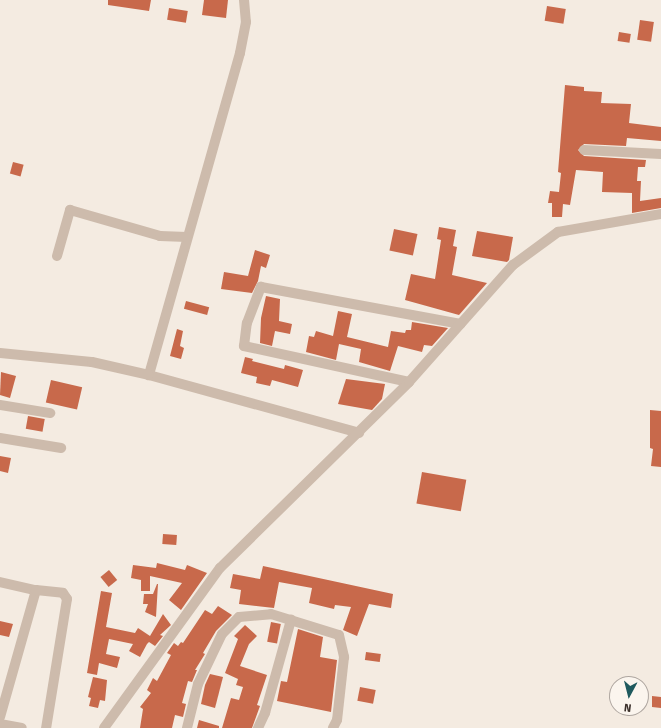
<!DOCTYPE html>
<style>
body{margin:0}
#map{position:relative;width:661px;height:728px;overflow:hidden;background:#f4ebe1;font-family:"Fira Sans",sans-serif}
div>[style]{position:absolute}
[style*='--x']{left:calc(var(--x)*1px);top:calc(var(--y)*1px);width:calc(var(--w)*1px);rotate:calc(var(--a)*1deg)}
.building>*{inset:0;background:#c8694b;transform-origin:0 0}
.minor>*{height:10px;margin:-5px;padding:0 5px;transform-origin:5px;border-radius:5px;background:#cdbbac}
span{translate:-50% -50%;white-space:nowrap;text-align:center;line-height:1.15;-webkit-text-stroke:3px #fbf5ee;paint-order:stroke}
.north{position:absolute;left:609px;top:676px;width:40px;height:40px;box-sizing:border-box;background:#fbf5ee;border:1px solid #aea6a0;border-radius:50%;rotate:187deg;font-size:11px;font-weight:700;line-height:16px;text-align:center;color:#3b302b}
.north::after{content:'';display:block;margin:auto;width:14px;height:18px;background:#1f5a5e;clip-path:polygon(50% 0,100% 100%,50% 72%,0 100%)}
</style>
<div id="map">
<div class="building">
<div style="clip-path:polygon(108px 0,151px 0,149px 11px,108px 5px)"></div>
<div style="clip-path:polygon(204px 0,228px 0,226px 18px,202px 15px)"></div>
<div style="left:547px;top:6px;width:19px;height:15px;rotate:9deg"></div>
<div style="left:169px;top:8px;width:19px;height:12px;rotate:9deg"></div>
<div style="left:640px;top:20px;width:14px;height:20px;rotate:8deg"></div>
<div style="left:619px;top:32px;width:12px;height:9px;rotate:9deg"></div>
<div style="clip-path:polygon(565px 85px,584px 87px,584px 91px,602px 92px,601px 103px,631px 104px,629px 123px,661px 127px,661px 141px,627px 138px,626px 146px,584px 144px,578px 150px,584px 156px,646px 160px,645px 167px,638px 167px,637px 181px,641px 181px,640px 201px,661px 198px,661px 208px,632px 213px,632px 193px,602px 192px,603px 172px,576px 170px,570px 205px,563px 204px,562px 217px,552px 217px,552px 203px,548px 203px,550px 191px,559px 192px,561px 173px,558px 172px)"></div>
<div style="left:13px;top:162px;width:11px;height:12px;rotate:15deg"></div>
<div style="clip-path:polygon(439px 227px,456px 230px,453px 246px,457px 247px,452px 275px,487px 283px,459px 315px,405px 300px,411px 274px,435px 279px,441px 240px,437px 239px)"></div>
<div style="left:394px;top:229px;width:24px;height:22px;rotate:12deg"></div>
<div style="clip-path:polygon(477px 231px,513px 237px,509px 260px,507px 262px,472px 256px)"></div>
<div style="clip-path:polygon(255px 250px,270px 255px,266px 268px,261px 266px,258px 281px,252px 293px,221px 289px,224px 272px,248px 276px)"></div>
<div style="clip-path:polygon(266px 296px,280px 299px,279px 321px,292px 324px,290px 334px,275px 331px,272px 346px,260px 343px,261px 318px)"></div>
<div style="left:186px;top:301px;width:24px;height:8px;rotate:15deg"></div>
<div style="clip-path:polygon(338px 311px,352px 314px,347px 337px,388px 347px,391px 331px,405px 333px,406px 330px,411px 330px,412px 322px,448px 328px,432px 346px,424px 345px,422px 352px,398px 346px,390px 371px,359px 362px,361px 349px,339px 344px,336px 360px,306px 352px,309px 336px,314px 337px,316px 331px,333px 336px)"></div>
<div style="clip-path:polygon(177px 329px,183px 331px,180px 346px,184px 348px,181px 359px,170px 356px)"></div>
<div style="clip-path:polygon(245px 357px,253px 359px,252px 361px,284px 369px,285px 365px,303px 370px,298px 387px,272px 380px,270px 386px,256px 383px,257px 377px,241px 373px)"></div>
<div style="clip-path:polygon(1px 372px,16px 376px,10px 398px,0 395px)"></div>
<div style="clip-path:polygon(346px 379px,385px 384px,382px 399px,372px 410px,338px 404px)"></div>
<div style="left:51px;top:380px;width:32px;height:23px;rotate:13deg"></div>
<div style="clip-path:polygon(650px 410px,661px 411px,661px 467px,651px 466px,653px 449px,650px 448px)"></div>
<div style="left:28px;top:416px;width:17px;height:13px;rotate:10deg"></div>
<div style="clip-path:polygon(0 456px,11px 458px,8px 473px,0 471px)"></div>
<div style="left:422px;top:472px;width:45px;height:32px;rotate:10deg"></div>
<div style="left:163px;top:534px;width:14px;height:10px;rotate:4deg"></div>
<div style="clip-path:polygon(157px 563px,185px 570px,187px 565px,207px 573px,181px 610px,169px 600px,182px 583px,150px 576px,150px 591px,141px 591px,141px 580px,131px 578px,133px 565px,156px 568px)"></div>
<div style="clip-path:polygon(263px 566px,393px 594px,391px 608px,369px 604px,357px 636px,343px 630px,351px 607px,335px 605px,334px 609px,309px 603px,312px 588px,279px 582px,274px 608px,239px 604px,241px 590px,230px 588px,233px 574px,260px 579px)"></div>
<div style="left:109px;top:570px;width:13px;height:11px;rotate:51deg"></div>
<div style="clip-path:polygon(157px 584px,158px 584px,156px 617px,145px 612px,148px 604px,143px 604px,144px 594px,153px 594px)"></div>
<div style="clip-path:polygon(101px 591px,112px 593px,106px 627px,135px 633px,138px 628px,150px 636px,163px 614px,171px 625px,160px 635px,163px 636px,155px 646px,149px 642px,147px 644px,140px 657px,129px 651px,133px 644px,109px 639px,106px 654px,120px 657px,117px 668px,99px 663px,97px 675px,87px 673px)"></div>
<div style="clip-path:polygon(218px 606px,232px 615px,216px 631px,203px 653px,205px 654px,195px 670px,197px 670px,192px 682px,188px 681px,182px 703px,186px 704px,183px 717px,175px 715px,172px 728px,140px 728px,143px 709px,140px 707px,151px 693px,147px 690px,153px 678px,157px 681px,171px 655px,167px 653px,174px 643px,178px 646px,181px 642px,183px 643px,205px 610px,212px 614px)"></div>
<div style="clip-path:polygon(0 621px,13px 624px,9px 637px,0 635px)"></div>
<div style="left:271px;top:622px;width:10px;height:20px;rotate:11deg"></div>
<div style="clip-path:polygon(245px 625px,257px 636px,249px 644px,240px 666px,267px 675px,257px 705px,260px 706px,252px 728px,222px 728px,231px 698px,239px 700px,243px 687px,236px 685px,238px 679px,225px 673px,238px 639px,234px 636px)"></div>
<div style="clip-path:polygon(298px 629px,323px 637px,320px 657px,337px 660px,331px 712px,277px 701px,281px 681px,287px 682px)"></div>
<div style="left:366px;top:652px;width:15px;height:8px;rotate:8deg"></div>
<div style="clip-path:polygon(210px 674px,223px 677px,215px 708px,201px 704px,205px 685px)"></div>
<div style="clip-path:polygon(93px 677px,107px 680px,105px 701px,100px 700px,98px 708px,89px 706px,91px 698px,88px 697px)"></div>
<div style="left:360px;top:687px;width:16px;height:14px;rotate:11deg"></div>
<div style="clip-path:polygon(652px 696px,661px 697px,661px 708px,652px 707px)"></div>
<div style="clip-path:polygon(199px 720px,219px 726px,219px 728px,197px 728px)"></div>
</div>
<div class="minor">
<div style="--x:244;--y:0;--w:22;--a:85"></div>
<div style="--x:246;--y:22;--w:32;--a:101"></div>
<div style="--x:240;--y:53;--w:335;--a:105.8"></div>
<div style="--x:149;--y:375;--w:218;--a:15.4"></div>
<div style="--x:584;--y:150;--w:77;--a:3"></div>
<div style="--x:57;--y:256;--w:48;--a:-74.2"></div>
<div style="--x:70;--y:210;--w:94;--a:16.1"></div>
<div style="--x:160;--y:236;--w:27;--a:2"></div>
<div style="--x:0;--y:353;--w:92;--a:5.6"></div>
<div style="--x:92;--y:362;--w:58;--a:12.8"></div>
<div style="--x:409;--y:382;--w:169;--a:-167.7"></div>
<div style="--x:244;--y:346;--w:23;--a:-83"></div>
<div style="--x:247;--y:323;--w:39;--a:-69"></div>
<div style="--x:261;--y:287;--w:203;--a:10.5"></div>
<div style="--x:0;--y:405;--w:51;--a:9.1"></div>
<div style="--x:0;--y:438;--w:62;--a:9.3"></div>
<div style="--x:0;--y:582;--w:37;--a:13"></div>
<div style="--x:36;--y:590;--w:132;--a:105.8"></div>
<div style="--x:36;--y:590;--w:27;--a:6"></div>
<div style="--x:63;--y:593;--w:7;--a:56"></div>
<div style="--x:67;--y:599;--w:131;--a:99.2"></div>
<div style="--x:0;--y:724;--w:22;--a:10"></div>
<div style="--x:104;--y:728;--w:198;--a:-54.1"></div>
<div style="--x:220;--y:568;--w:265;--a:-44.5"></div>
<div style="--x:409;--y:382;--w:157;--a:-48.4"></div>
<div style="--x:513;--y:265;--w:56;--a:-36.3"></div>
<div style="--x:558;--y:232;--w:105;--a:-9.9"></div>
<div style="--x:187;--y:728;--w:45;--a:-76"></div>
<div style="--x:198;--y:684;--w:55;--a:-64.4"></div>
<div style="--x:222;--y:634;--w:24;--a:-45"></div>
<div style="--x:239;--y:617;--w:32;--a:-5"></div>
<div style="--x:271;--y:614;--w:71;--a:17.2"></div>
<div style="--x:339;--y:635;--w:23;--a:77"></div>
<div style="--x:344;--y:657;--w:63;--a:96.3"></div>
<div style="--x:337;--y:720;--w:9;--a:117"></div>
<div style="--x:258;--y:728;--w:17;--a:-65"></div>
<div style="--x:265;--y:713;--w:97;--a:-74.4"></div>
</div>
<div class="north">N</div>
</div>
